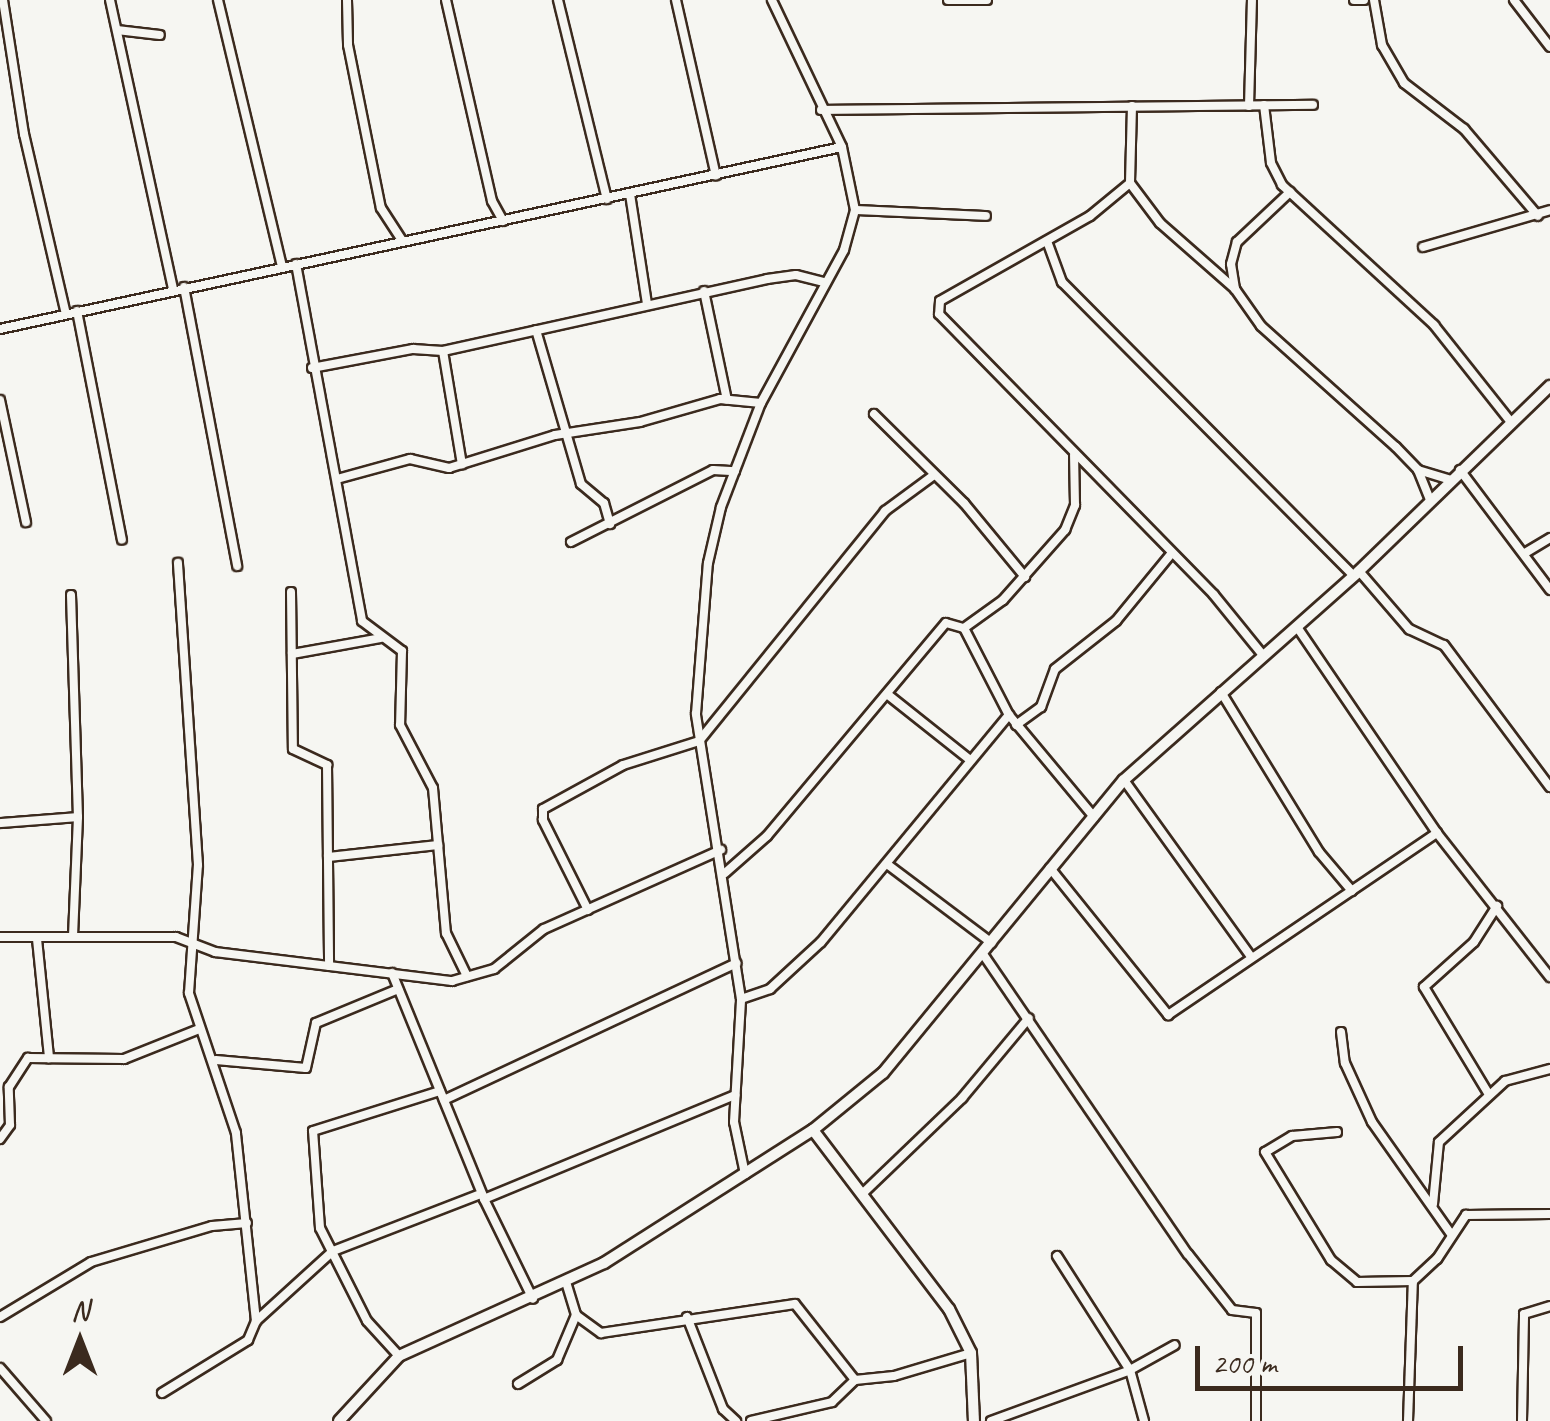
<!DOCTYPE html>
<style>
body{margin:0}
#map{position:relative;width:1550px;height:1421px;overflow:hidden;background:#f6f6f2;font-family:Caveat,sans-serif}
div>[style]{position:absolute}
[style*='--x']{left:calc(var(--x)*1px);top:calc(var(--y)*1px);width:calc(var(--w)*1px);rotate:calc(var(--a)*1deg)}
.roads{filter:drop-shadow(2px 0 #3b2a1e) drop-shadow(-2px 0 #3b2a1e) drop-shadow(0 2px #3b2a1e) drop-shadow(0 -2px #3b2a1e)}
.minor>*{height:8px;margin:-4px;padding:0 4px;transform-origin:4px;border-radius:4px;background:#f6f6f2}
.tertiary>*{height:10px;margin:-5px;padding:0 5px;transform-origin:5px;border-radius:5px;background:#f6f6f2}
span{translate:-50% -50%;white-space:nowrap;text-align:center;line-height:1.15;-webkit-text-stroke:8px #f6f6f2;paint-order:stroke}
.north{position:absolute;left:30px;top:1291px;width:100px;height:100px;-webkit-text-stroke:8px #f6f6f2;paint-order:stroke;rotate:0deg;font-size:28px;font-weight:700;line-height:40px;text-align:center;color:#3b2a1e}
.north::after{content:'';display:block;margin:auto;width:35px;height:45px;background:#3b2a1e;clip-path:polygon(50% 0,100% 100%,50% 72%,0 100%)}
.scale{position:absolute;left:1195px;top:1346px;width:268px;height:45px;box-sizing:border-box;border:5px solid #3b2a1e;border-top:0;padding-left:12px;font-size:30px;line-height:35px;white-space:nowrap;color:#3b2a1e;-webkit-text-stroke:8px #f6f6f2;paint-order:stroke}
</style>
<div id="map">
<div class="roads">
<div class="minor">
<div style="--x:3;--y:0;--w:136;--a:81.1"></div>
<div style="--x:24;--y:134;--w:185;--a:76.9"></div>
<div style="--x:110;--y:0;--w:297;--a:77.7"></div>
<div style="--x:218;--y:0;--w:275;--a:76.5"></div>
<div style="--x:347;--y:0;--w:45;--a:88.7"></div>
<div style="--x:348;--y:45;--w:166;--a:78.6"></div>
<div style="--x:381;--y:208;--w:38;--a:57"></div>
<div style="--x:446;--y:0;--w:206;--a:77.1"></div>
<div style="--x:492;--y:201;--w:23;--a:61"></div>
<div style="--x:558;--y:0;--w:205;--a:76.2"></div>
<div style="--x:676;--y:0;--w:180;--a:77.2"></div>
<div style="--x:948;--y:0;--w:39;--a:0"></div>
<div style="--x:1354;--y:0;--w:10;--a:0"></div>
<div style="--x:1374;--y:0;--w:46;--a:79.9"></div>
<div style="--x:1382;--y:45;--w:44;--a:59.9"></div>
<div style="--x:1404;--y:83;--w:76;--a:37.5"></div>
<div style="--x:1464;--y:129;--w:114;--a:49.6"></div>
<div style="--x:1514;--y:0;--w:59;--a:52.5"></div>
<div style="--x:117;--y:30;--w:43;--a:6.6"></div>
<div style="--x:1264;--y:105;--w:58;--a:83.1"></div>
<div style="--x:1271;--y:163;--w:25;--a:63"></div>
<div style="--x:1282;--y:185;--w:207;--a:42.6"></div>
<div style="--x:1434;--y:325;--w:122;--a:51.6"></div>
<div style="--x:1132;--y:106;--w:77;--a:91.5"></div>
<div style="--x:1130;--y:183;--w:52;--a:140.5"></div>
<div style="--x:1090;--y:216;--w:172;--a:150.5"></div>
<div style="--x:940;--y:301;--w:13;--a:94"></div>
<div style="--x:939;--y:314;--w:393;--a:45.6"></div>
<div style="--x:1214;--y:595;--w:76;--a:50.9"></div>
<div style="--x:1249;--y:106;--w:106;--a:-88.4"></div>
<div style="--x:821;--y:110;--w:492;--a:-0.6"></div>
<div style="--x:1130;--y:183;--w:50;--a:53.1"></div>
<div style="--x:1160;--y:223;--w:100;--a:41.3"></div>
<div style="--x:1235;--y:289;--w:45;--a:54.9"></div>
<div style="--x:1261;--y:326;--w:181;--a:41.9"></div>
<div style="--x:1396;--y:447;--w:32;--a:46"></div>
<div style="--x:1418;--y:470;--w:31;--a:68"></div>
<div style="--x:630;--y:194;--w:111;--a:81.2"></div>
<div style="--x:855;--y:210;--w:131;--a:2.6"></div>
<div style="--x:1047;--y:241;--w:44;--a:69.9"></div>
<div style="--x:1062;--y:282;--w:414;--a:45.2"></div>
<div style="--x:1423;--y:247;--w:132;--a:-16.2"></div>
<div style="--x:296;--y:264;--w:363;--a:79.5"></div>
<div style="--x:362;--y:621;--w:50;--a:36.9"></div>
<div style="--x:402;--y:651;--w:74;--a:91.5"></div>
<div style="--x:400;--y:725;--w:71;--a:62.4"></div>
<div style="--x:433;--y:788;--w:146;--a:84.9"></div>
<div style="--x:446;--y:933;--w:48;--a:64"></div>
<div style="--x:184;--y:287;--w:284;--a:79.2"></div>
<div style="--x:1235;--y:289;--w:25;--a:-99"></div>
<div style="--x:1231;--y:264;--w:23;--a:-75"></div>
<div style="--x:1237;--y:242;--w:73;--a:-43.3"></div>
<div style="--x:704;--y:291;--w:111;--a:78.1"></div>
<div style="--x:77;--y:311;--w:233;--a:78.9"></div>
<div style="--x:0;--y:329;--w:861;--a:-12.2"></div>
<div style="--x:536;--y:330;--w:160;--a:73.7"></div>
<div style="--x:581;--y:484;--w:30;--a:40"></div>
<div style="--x:604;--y:503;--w:22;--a:74"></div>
<div style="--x:443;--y:351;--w:115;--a:80.5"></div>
<div style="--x:312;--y:368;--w:103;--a:-10.7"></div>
<div style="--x:413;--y:349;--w:30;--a:4"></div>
<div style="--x:443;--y:351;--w:332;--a:-12.5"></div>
<div style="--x:767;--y:279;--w:29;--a:-8"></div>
<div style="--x:796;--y:275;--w:30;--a:14"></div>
<div style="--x:0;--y:400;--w:125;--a:78"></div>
<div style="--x:874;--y:414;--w:127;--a:44.7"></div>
<div style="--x:964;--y:503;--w:96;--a:50.5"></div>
<div style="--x:1418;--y:470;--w:34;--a:17"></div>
<div style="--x:1460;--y:470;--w:150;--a:53.1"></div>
<div style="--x:337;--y:479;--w:76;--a:-15.3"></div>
<div style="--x:410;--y:459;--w:40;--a:13"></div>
<div style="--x:449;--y:468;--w:111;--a:-17.3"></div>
<div style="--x:555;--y:435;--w:86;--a:-8.7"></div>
<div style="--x:640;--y:422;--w:83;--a:-16"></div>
<div style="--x:720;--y:399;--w:41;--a:5.6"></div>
<div style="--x:571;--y:542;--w:159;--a:-26.9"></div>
<div style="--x:713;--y:470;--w:22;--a:3"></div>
<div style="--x:1525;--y:553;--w:29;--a:-31"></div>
<div style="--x:1359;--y:571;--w:77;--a:49.2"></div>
<div style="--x:1409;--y:629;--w:38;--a:25"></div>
<div style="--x:1444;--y:645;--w:177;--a:53.3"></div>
<div style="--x:291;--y:592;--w:157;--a:89.3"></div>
<div style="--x:293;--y:749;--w:38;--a:25"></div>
<div style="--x:327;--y:765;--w:201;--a:89.4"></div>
<div style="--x:71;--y:595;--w:222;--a:88.2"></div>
<div style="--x:78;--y:817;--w:120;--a:92.4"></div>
<div style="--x:1297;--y:627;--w:249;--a:55.8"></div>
<div style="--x:1437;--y:833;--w:183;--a:51.9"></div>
<div style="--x:964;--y:628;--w:48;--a:-35.7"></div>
<div style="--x:1003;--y:600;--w:94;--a:-48.5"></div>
<div style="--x:1065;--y:530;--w:27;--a:-68"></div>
<div style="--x:1075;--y:505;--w:50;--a:-91.1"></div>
<div style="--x:292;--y:654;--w:90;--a:-10.2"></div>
<div style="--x:1221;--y:692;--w:188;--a:58.5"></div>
<div style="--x:1319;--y:852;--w:51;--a:49.8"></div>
<div style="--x:887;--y:694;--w:106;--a:38.5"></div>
<div style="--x:1016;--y:725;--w:31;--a:-36"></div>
<div style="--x:1041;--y:707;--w:40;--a:-69.8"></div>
<div style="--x:1055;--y:669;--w:78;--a:-38.2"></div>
<div style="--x:1116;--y:621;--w:87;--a:-50.6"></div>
<div style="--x:1124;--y:780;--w:218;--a:54.3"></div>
<div style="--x:0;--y:823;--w:78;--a:-4.4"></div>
<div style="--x:328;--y:857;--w:111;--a:-6.2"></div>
<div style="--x:887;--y:864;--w:131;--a:37"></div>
<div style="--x:1050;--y:868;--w:189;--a:51.2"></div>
<div style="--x:1168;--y:1015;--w:325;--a:-34.1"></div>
<div style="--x:725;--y:873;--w:56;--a:-41.4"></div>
<div style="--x:767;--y:836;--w:278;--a:-50"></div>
<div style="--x:946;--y:623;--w:19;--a:16"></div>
<div style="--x:964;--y:628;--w:98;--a:62.7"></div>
<div style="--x:1009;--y:715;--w:133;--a:50.2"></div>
<div style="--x:588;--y:910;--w:101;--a:-116.6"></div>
<div style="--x:543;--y:820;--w:11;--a:-90"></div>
<div style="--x:543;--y:809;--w:91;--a:-28.8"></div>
<div style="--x:623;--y:765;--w:80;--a:-17.5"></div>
<div style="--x:699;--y:741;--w:296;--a:-51"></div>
<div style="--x:885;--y:511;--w:61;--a:-36.3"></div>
<div style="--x:0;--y:937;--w:176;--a:0"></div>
<div style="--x:176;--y:937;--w:42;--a:21"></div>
<div style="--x:215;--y:952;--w:239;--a:7"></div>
<div style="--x:452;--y:981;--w:44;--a:-15.9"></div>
<div style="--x:494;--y:969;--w:64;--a:-38.7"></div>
<div style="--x:544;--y:929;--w:194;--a:-24.1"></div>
<div style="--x:37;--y:939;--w:120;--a:84.2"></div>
<div style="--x:983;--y:954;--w:363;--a:55.7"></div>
<div style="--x:1188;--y:1254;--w:71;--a:51.8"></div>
<div style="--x:1232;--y:1310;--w:24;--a:7"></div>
<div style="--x:1256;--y:1313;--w:108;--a:90"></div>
<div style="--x:392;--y:973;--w:244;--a:67.8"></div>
<div style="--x:484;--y:1199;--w:111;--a:63.9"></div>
<div style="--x:741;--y:999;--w:31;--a:-19"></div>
<div style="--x:770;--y:989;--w:69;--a:-42.7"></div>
<div style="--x:821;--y:942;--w:295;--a:-50.4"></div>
<div style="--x:1341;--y:1032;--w:31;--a:83"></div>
<div style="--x:1345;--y:1063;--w:65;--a:65.4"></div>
<div style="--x:1372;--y:1122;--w:137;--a:54.8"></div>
<div style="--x:216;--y:1060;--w:90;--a:5.1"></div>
<div style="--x:306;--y:1068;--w:46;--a:-77.5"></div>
<div style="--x:316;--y:1023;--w:89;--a:-22.5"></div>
<div style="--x:1488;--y:1093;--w:124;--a:-121.1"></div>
<div style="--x:1424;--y:987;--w:67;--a:-42"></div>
<div style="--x:1474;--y:942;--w:43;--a:-57.4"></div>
<div style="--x:444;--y:1100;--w:323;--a:-25.1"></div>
<div style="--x:1337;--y:1132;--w:45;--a:174.9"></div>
<div style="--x:1292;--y:1136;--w:31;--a:149"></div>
<div style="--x:1265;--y:1152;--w:127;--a:58.6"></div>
<div style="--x:1331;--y:1260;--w:34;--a:40"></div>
<div style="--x:1357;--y:1282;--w:56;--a:-1"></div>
<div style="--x:1413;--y:1281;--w:33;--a:-43"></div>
<div style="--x:1437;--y:1259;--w:53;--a:-56.6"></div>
<div style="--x:1466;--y:1215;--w:84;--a:-0.7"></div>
<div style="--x:0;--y:1139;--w:17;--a:-54"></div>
<div style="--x:10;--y:1125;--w:38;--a:-92"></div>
<div style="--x:9;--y:1087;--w:35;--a:-57"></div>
<div style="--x:28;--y:1058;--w:96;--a:0.6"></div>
<div style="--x:124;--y:1059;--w:81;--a:-21.8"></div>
<div style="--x:745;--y:1174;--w:53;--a:-101.9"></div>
<div style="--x:734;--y:1122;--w:123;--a:-86.7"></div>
<div style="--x:741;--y:999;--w:289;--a:-99"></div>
<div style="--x:696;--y:714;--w:151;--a:-85.5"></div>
<div style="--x:708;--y:563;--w:57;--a:-76.9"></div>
<div style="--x:721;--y:507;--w:111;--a:-69"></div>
<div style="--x:761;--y:403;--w:174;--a:-61.5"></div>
<div style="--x:844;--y:250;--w:41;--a:-74.6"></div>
<div style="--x:855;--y:210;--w:64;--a:-101.7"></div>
<div style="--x:842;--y:147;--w:163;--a:-115.5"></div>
<div style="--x:862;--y:1194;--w:139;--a:-43.8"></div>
<div style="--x:962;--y:1098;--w:104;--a:-50.1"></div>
<div style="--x:484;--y:1199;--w:272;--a:-22.5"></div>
<div style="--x:1433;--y:1204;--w:62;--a:-84.5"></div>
<div style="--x:1439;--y:1142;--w:90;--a:-42.7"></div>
<div style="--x:1505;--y:1081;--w:47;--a:-14.9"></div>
<div style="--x:1057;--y:1256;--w:135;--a:57.4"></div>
<div style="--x:1130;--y:1370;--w:53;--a:74.6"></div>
<div style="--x:566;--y:1282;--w:34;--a:73"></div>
<div style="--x:576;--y:1315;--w:31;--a:36"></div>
<div style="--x:601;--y:1333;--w:196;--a:-8.5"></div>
<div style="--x:795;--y:1304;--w:97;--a:51.7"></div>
<div style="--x:855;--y:1380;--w:39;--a:-6"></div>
<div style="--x:894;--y:1376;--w:80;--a:-16.6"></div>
<div style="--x:0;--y:1317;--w:106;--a:-31.1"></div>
<div style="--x:91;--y:1262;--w:126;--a:-16.6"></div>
<div style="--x:212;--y:1226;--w:35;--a:-5"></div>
<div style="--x:687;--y:1317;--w:99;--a:68.6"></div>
<div style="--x:723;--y:1409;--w:18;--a:43"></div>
<div style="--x:256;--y:1321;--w:104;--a:-42.3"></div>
<div style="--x:333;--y:1251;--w:159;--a:-21.1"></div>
<div style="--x:399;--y:1356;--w:47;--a:-132.4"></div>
<div style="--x:367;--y:1321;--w:104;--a:-116.8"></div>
<div style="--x:320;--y:1228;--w:97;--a:-94.1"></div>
<div style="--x:313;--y:1131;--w:133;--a:-17.5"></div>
<div style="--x:0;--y:1368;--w:70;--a:49"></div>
<div style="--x:518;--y:1384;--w:46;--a:-31.6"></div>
<div style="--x:557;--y:1360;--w:49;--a:-67.1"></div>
<div style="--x:162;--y:1393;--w:101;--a:-31.6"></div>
<div style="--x:248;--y:1340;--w:21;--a:-67"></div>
<div style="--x:256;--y:1321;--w:189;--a:-96.1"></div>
<div style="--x:236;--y:1133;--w:148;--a:-108.6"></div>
<div style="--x:189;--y:993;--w:128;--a:-86"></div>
<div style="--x:198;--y:865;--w:303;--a:-93.8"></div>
<div style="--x:751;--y:1421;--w:83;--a:-13.2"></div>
<div style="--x:832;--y:1402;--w:32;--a:-44"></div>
<div style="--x:991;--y:1421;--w:148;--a:-20.1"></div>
<div style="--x:1130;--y:1370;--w:51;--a:-29.1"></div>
<div style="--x:1408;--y:1421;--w:140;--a:-88"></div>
<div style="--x:1522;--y:1421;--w:107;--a:-88.9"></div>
<div style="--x:1524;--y:1314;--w:27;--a:-17"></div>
</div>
<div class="tertiary">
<div style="--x:813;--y:1130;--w:225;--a:52.8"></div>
<div style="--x:949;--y:1309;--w:49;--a:63.4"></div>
<div style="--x:971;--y:1353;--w:68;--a:87.5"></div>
<div style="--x:339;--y:1421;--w:88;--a:-47.3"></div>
<div style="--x:399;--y:1356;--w:225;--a:-24.4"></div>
<div style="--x:604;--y:1263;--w:248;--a:-32.5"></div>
<div style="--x:813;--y:1130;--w:90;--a:-39.2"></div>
<div style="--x:883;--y:1073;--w:379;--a:-50.6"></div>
<div style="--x:1124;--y:780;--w:314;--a:-41.6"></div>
<div style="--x:1359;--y:571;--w:266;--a:-44.1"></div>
</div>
</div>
<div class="north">N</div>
<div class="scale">200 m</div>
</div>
